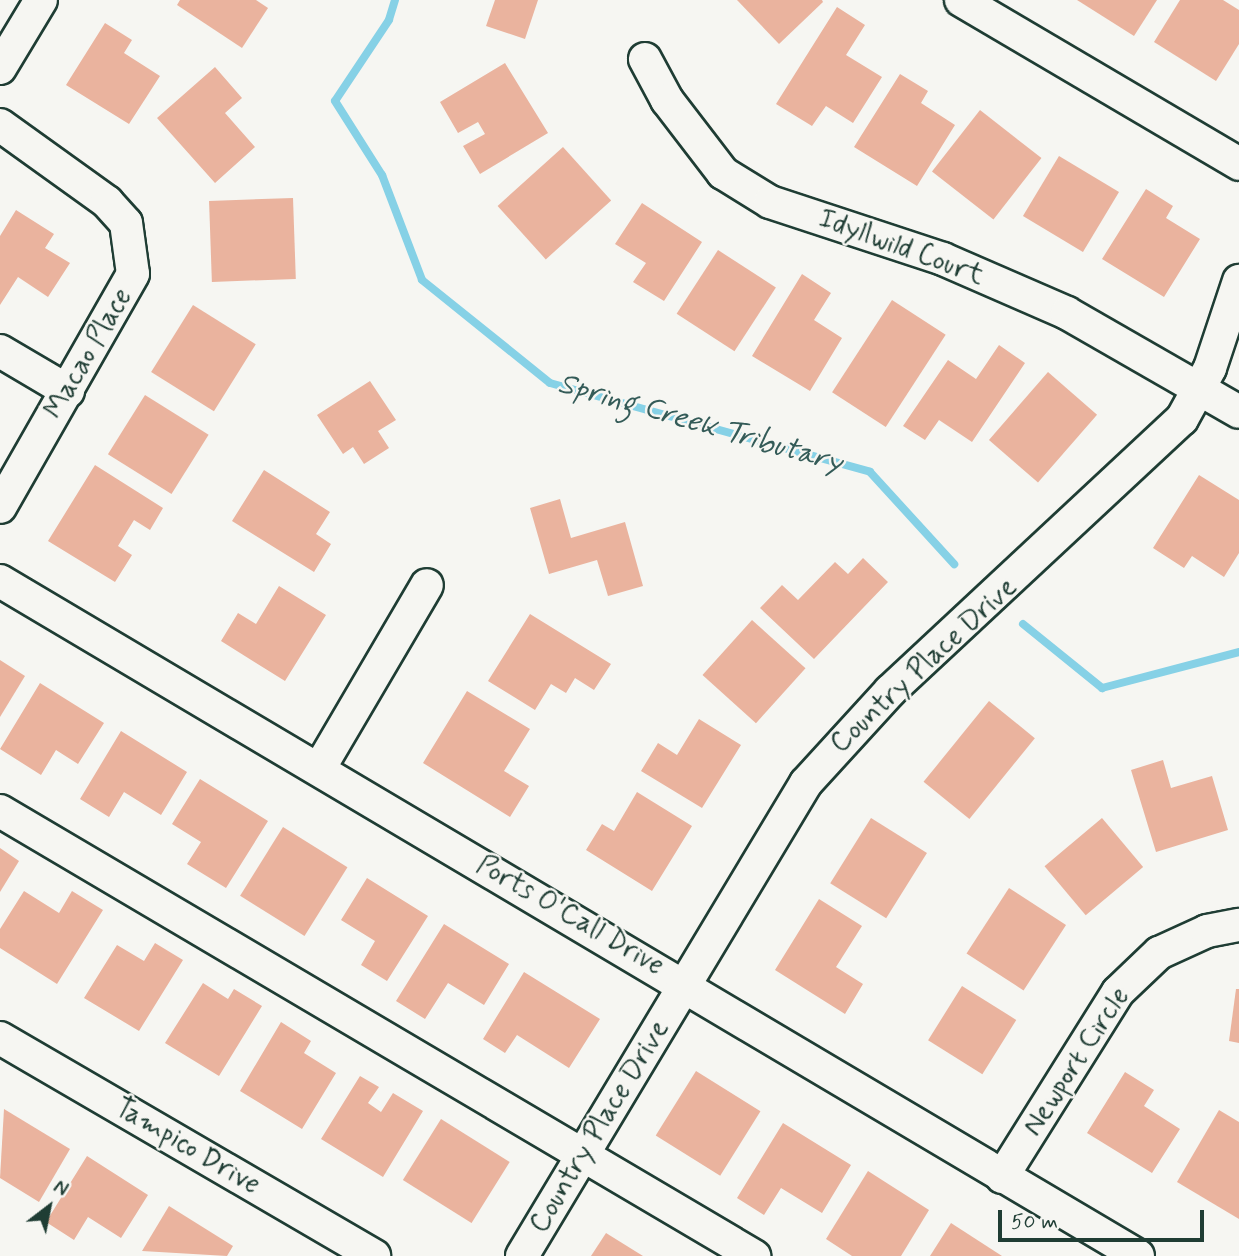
<!DOCTYPE html>
<style>
body{margin:0}
#map{position:relative;width:1239px;height:1256px;overflow:hidden;background:#f6f6f2;font-family:Mynerve,sans-serif}
div>[style]{position:absolute}
[style*='--x']{left:calc(var(--x)*1px);top:calc(var(--y)*1px);width:calc(var(--w)*1px);rotate:calc(var(--a)*1deg)}
.stream>*{height:8px;margin:-4px;padding:0 4px;transform-origin:4px;border-radius:4px;background:#86d1e6}
.building>*{inset:0;background:#eab39e;transform-origin:0 0}
.roads{filter:drop-shadow(2px 0 #1f3d34) drop-shadow(-2px 0 #1f3d34) drop-shadow(0 2px #1f3d34) drop-shadow(0 -2px #1f3d34)}
.minor>*{height:32px;margin:-16px;padding:0 16px;transform-origin:16px;border-radius:16px;background:#f6f6f2}
span{translate:-50% -50%;white-space:nowrap;text-align:center;line-height:1.15;-webkit-text-stroke:5px #f6f6f2;paint-order:stroke}
.street-label{font-size:28px;color:#1f3d34}
.water-label{font-size:30px;color:#345b58;font-style:italic}
.north{position:absolute;left:14px;top:1172px;width:70px;height:70px;-webkit-text-stroke:5px #f6f6f2;paint-order:stroke;rotate:32deg;font-size:19px;font-weight:700;line-height:28px;text-align:center;color:#1f3d34}
.north::after{content:'';display:block;margin:auto;width:24px;height:32px;background:#1f3d34;clip-path:polygon(50% 0,100% 100%,50% 72%,0 100%)}
.scale{position:absolute;left:998px;top:1210px;width:206px;height:32px;box-sizing:border-box;border:4px solid #1f3d34;border-top:0;padding-left:9px;font-size:21px;line-height:24px;white-space:nowrap;color:#1f3d34;-webkit-text-stroke:5px #f6f6f2;paint-order:stroke}
</style>
<div id="map">
<div class="stream">
<div style="--x:395;--y:0;--w:21;--a:107"></div>
<div style="--x:389;--y:20;--w:97;--a:123.7"></div>
<div style="--x:335;--y:101;--w:88;--a:57.6"></div>
<div style="--x:382;--y:175;--w:112;--a:69.1"></div>
<div style="--x:422;--y:280;--w:164;--a:38.8"></div>
<div style="--x:550;--y:383;--w:332;--a:15.5"></div>
<div style="--x:870;--y:472;--w:125;--a:47.6"></div>
<div style="--x:1023;--y:624;--w:102;--a:39"></div>
<div style="--x:1102;--y:688;--w:142;--a:-14.7"></div>
</div>
<div class="building">
<div style="clip-path:polygon(180px 0,256px 0,268px 8px,242px 48px,177px 5px)"></div>
<div style="clip-path:polygon(495px 0,538px 0,525px 39px,486px 26px)"></div>
<div style="clip-path:polygon(737px 0,822px 0,823px 2px,779px 44px)"></div>
<div style="clip-path:polygon(1077px 0,1157px 0,1134px 36px)"></div>
<div style="clip-path:polygon(1180px 0,1223px 0,1239px 10px,1239px 44px,1216px 81px,1154px 42px)"></div>
<div style="clip-path:polygon(837px 7px,865px 25px,846px 55px,882px 77px,853px 123px,826px 106px,812px 126px,776px 104px)"></div>
<div style="clip-path:polygon(105px 23px,132px 40px,124px 53px,160px 76px,129px 124px,66px 85px)"></div>
<div style="clip-path:polygon(505px 63px,548px 133px,480px 174px,463px 146px,485px 134px,478px 122px,458px 133px,440px 102px)"></div>
<div style="clip-path:polygon(215px 67px,242px 98px,225px 113px,255px 147px,215px 183px,157px 118px)"></div>
<div style="clip-path:polygon(900px 74px,928px 91px,921px 103px,955px 125px,917px 186px,854px 147px)"></div>
<div style="left:980px;top:110px;width:78px;height:78px;rotate:38deg"></div>
<div style="left:563px;top:147px;width:72px;height:88px;rotate:48deg"></div>
<div style="left:1059px;top:156px;width:70px;height:70px;rotate:31deg"></div>
<div style="clip-path:polygon(1146px 189px,1173px 206px,1166px 218px,1200px 239px,1164px 297px,1102px 259px)"></div>
<div style="left:293px;top:198px;width:81px;height:84px;rotate:88deg"></div>
<div style="clip-path:polygon(642px 203px,702px 242px,664px 301px,633px 282px,646px 263px,615px 244px)"></div>
<div style="clip-path:polygon(16px 210px,54px 234px,45px 248px,70px 263px,48px 297px,18px 277px,0 305px,0 236px)"></div>
<div style="left:718px;top:250px;width:69px;height:76px;rotate:33deg"></div>
<div style="clip-path:polygon(802px 274px,831px 293px,814px 320px,842px 338px,810px 391px,752px 356px)"></div>
<div style="left:892px;top:300px;width:64px;height:110px;rotate:33deg"></div>
<div style="left:193px;top:305px;width:74px;height:79px;rotate:32deg"></div>
<div style="clip-path:polygon(999px 345px,1025px 363px,972px 442px,939px 420px,925px 440px,903px 426px,948px 360px,976px 379px)"></div>
<div style="left:1048px;top:372px;width:65px;height:90px;rotate:41deg"></div>
<div style="clip-path:polygon(370px 381px,396px 420px,378px 431px,389px 448px,364px 464px,353px 447px,343px 454px,317px 415px)"></div>
<div style="left:145px;top:395px;width:75px;height:70px;rotate:32deg"></div>
<div style="clip-path:polygon(95px 465px,163px 508px,150px 530px,134px 520px,118px 546px,132px 555px,115px 582px,48px 541px)"></div>
<div style="clip-path:polygon(264px 470px,330px 512px,316px 534px,331px 544px,314px 572px,232px 521px)"></div>
<div style="clip-path:polygon(1199px 475px,1239px 500px,1239px 553px,1224px 577px,1192px 556px,1184px 568px,1153px 548px)"></div>
<div style="clip-path:polygon(560px 499px,571px 538px,625px 522px,643px 586px,608px 596px,597px 560px,549px 574px,530px 508px)"></div>
<div style="clip-path:polygon(863px 558px,888px 582px,814px 659px,760px 608px,782px 585px,798px 600px,835px 562px,848px 574px)"></div>
<div style="clip-path:polygon(279px 586px,326px 615px,285px 681px,221px 641px,238px 613px,256px 624px)"></div>
<div style="clip-path:polygon(530px 614px,611px 664px,594px 690px,575px 678px,566px 693px,551px 684px,535px 710px,488px 681px)"></div>
<div style="left:752px;top:620px;width:72px;height:74px;rotate:42deg"></div>
<div style="clip-path:polygon(0 660px,25px 676px,0 717px)"></div>
<div style="clip-path:polygon(40px 683px,104px 723px,78px 764px,56px 750px,41px 775px,0 749px)"></div>
<div style="clip-path:polygon(467px 691px,530px 729px,504px 771px,529px 786px,510px 817px,423px 763px)"></div>
<div style="left:989px;top:701px;width:59px;height:104px;rotate:39deg"></div>
<div style="clip-path:polygon(699px 719px,741px 745px,702px 808px,641px 771px,658px 743px,677px 755px)"></div>
<div style="clip-path:polygon(121px 731px,187px 772px,161px 815px,124px 792px,109px 817px,80px 799px)"></div>
<div style="clip-path:polygon(1163px 760px,1171px 788px,1212px 776px,1228px 830px,1156px 852px,1131px 770px)"></div>
<div style="clip-path:polygon(200px 779px,268px 821px,226px 888px,187px 864px,201px 842px,172px 824px)"></div>
<div style="clip-path:polygon(637px 792px,692px 826px,652px 891px,586px 850px,602px 824px,614px 831px)"></div>
<div style="left:871px;top:818px;width:66px;height:77px;rotate:32deg"></div>
<div style="left:1102px;top:818px;width:64px;height:75px;rotate:50deg"></div>
<div style="left:283px;top:827px;width:76px;height:81px;rotate:32deg"></div>
<div style="clip-path:polygon(0 848px,19px 861px,0 892px)"></div>
<div style="clip-path:polygon(367px 878px,428px 916px,387px 981px,361px 965px,375px 941px,341px 920px)"></div>
<div style="left:1009px;top:888px;width:68px;height:78px;rotate:33deg"></div>
<div style="clip-path:polygon(24px 891px,59px 913px,72px 891px,103px 910px,57px 984px,0 948px,0 929px)"></div>
<div style="clip-path:polygon(819px 899px,862px 926px,836px 967px,863px 984px,845px 1014px,775px 970px)"></div>
<div style="clip-path:polygon(444px 924px,509px 964px,484px 1005px,448px 983px,425px 1019px,396px 1001px)"></div>
<div style="clip-path:polygon(155px 943px,183px 960px,139px 1031px,84px 998px,117px 945px,144px 961px)"></div>
<div style="clip-path:polygon(524px 972px,600px 1019px,569px 1068px,517px 1035px,505px 1053px,483px 1039px)"></div>
<div style="clip-path:polygon(203px 983px,228px 999px,234px 989px,262px 1006px,219px 1076px,165px 1043px)"></div>
<div style="left:962px;top:986px;width:64px;height:64px;rotate:32deg"></div>
<div style="clip-path:polygon(1236px 989px,1239px 989px,1239px 1043px,1229px 1041px)"></div>
<div style="clip-path:polygon(281px 1022px,311px 1041px,304px 1053px,336px 1073px,302px 1129px,240px 1091px)"></div>
<div style="left:696px;top:1071px;width:76px;height:76px;rotate:32deg"></div>
<div style="clip-path:polygon(1125px 1072px,1154px 1090px,1144px 1106px,1180px 1129px,1152px 1173px,1087px 1133px)"></div>
<div style="clip-path:polygon(360px 1076px,379px 1087px,368px 1103px,381px 1112px,393px 1093px,423px 1111px,383px 1177px,321px 1139px)"></div>
<div style="clip-path:polygon(4px 1109px,70px 1149px,39px 1202px,0 1178px)"></div>
<div style="clip-path:polygon(1219px 1110px,1239px 1122px,1239px 1219px,1177px 1182px)"></div>
<div style="left:441px;top:1119px;width:81px;height:72px;rotate:32deg"></div>
<div style="clip-path:polygon(783px 1123px,851px 1165px,822px 1213px,781px 1188px,764px 1215px,737px 1198px)"></div>
<div style="clip-path:polygon(87px 1156px,148px 1195px,121px 1238px,88px 1217px,74px 1240px,46px 1222px)"></div>
<div style="clip-path:polygon(868px 1171px,929px 1210px,901px 1256px,852px 1256px,826px 1239px)"></div>
<div style="clip-path:polygon(169px 1206px,233px 1246px,227px 1256px,142px 1251px)"></div>
<div style="clip-path:polygon(951px 1223px,1002px 1256px,930px 1256px)"></div>
<div style="clip-path:polygon(606px 1233px,643px 1256px,591px 1256px)"></div>
</div>
<div class="roads">
<div class="minor">
<div style="--x:961;--y:0;--w:323;--a:30.5"></div>
<div style="--x:645;--y:59;--w:47;--a:61.8"></div>
<div style="--x:667;--y:100;--w:92;--a:52.5"></div>
<div style="--x:723;--y:173;--w:55;--a:31.7"></div>
<div style="--x:770;--y:202;--w:182;--a:18.2"></div>
<div style="--x:943;--y:259;--w:135;--a:23.5"></div>
<div style="--x:1067;--y:313;--w:198;--a:29.9"></div>
<div style="--x:0;--y:68;--w:79;--a:-58.9"></div>
<div style="--x:0;--y:125;--w:132;--a:35.7"></div>
<div style="--x:107;--y:202;--w:28;--a:48"></div>
<div style="--x:126;--y:223;--w:51;--a:82.2"></div>
<div style="--x:133;--y:274;--w:268;--a:119.7"></div>
<div style="--x:0;--y:351;--w:79;--a:30.5"></div>
<div style="--x:0;--y:581;--w:1323;--a:30.67"></div>
<div style="--x:319;--y:769;--w:213;--a:-59.6"></div>
<div style="--x:0;--y:811;--w:876;--a:30.55"></div>
<div style="--x:0;--y:1038;--w:433;--a:30.2"></div>
<div style="--x:1002;--y:1177;--w:218;--a:-57.9"></div>
<div style="--x:1118;--y:992;--w:57;--a:-43.6"></div>
<div style="--x:1159;--y:953;--w:53;--a:-24.6"></div>
<div style="--x:1207;--y:931;--w:33;--a:-11"></div>
<div style="--x:522;--y:1256;--w:552;--a:-59.02"></div>
<div style="--x:806;--y:783;--w:125;--a:-47.6"></div>
<div style="--x:890;--y:691;--w:399;--a:-43"></div>
<div style="--x:1182;--y:419;--w:58;--a:-61.2"></div>
<div style="--x:1210;--y:368;--w:92;--a:-71.6"></div>
</div>
</div>
<div class="street-label">
<span style="left:901px;top:248px;rotate:20deg">Idyllwild Court</span>
<span style="left:89px;top:354px;rotate:-60deg">Macao Place</span>
<span style="left:924px;top:666px;rotate:-43deg">Country Place Drive</span>
<span style="left:570px;top:916px;rotate:30deg">Ports O'Call Drive</span>
<span style="left:1077px;top:1062px;rotate:-57deg">Newport Circle</span>
<span style="left:600px;top:1127px;rotate:-59deg">Country Place Drive</span>
<span style="left:187px;top:1147px;rotate:30deg">Tampico Drive</span>
</div>
<div class="water-label">
<span style="left:700px;top:424px;rotate:16deg">Spring Creek Tributary</span>
</div>
<div class="north">N</div>
<div class="scale">50 m</div>
</div>
